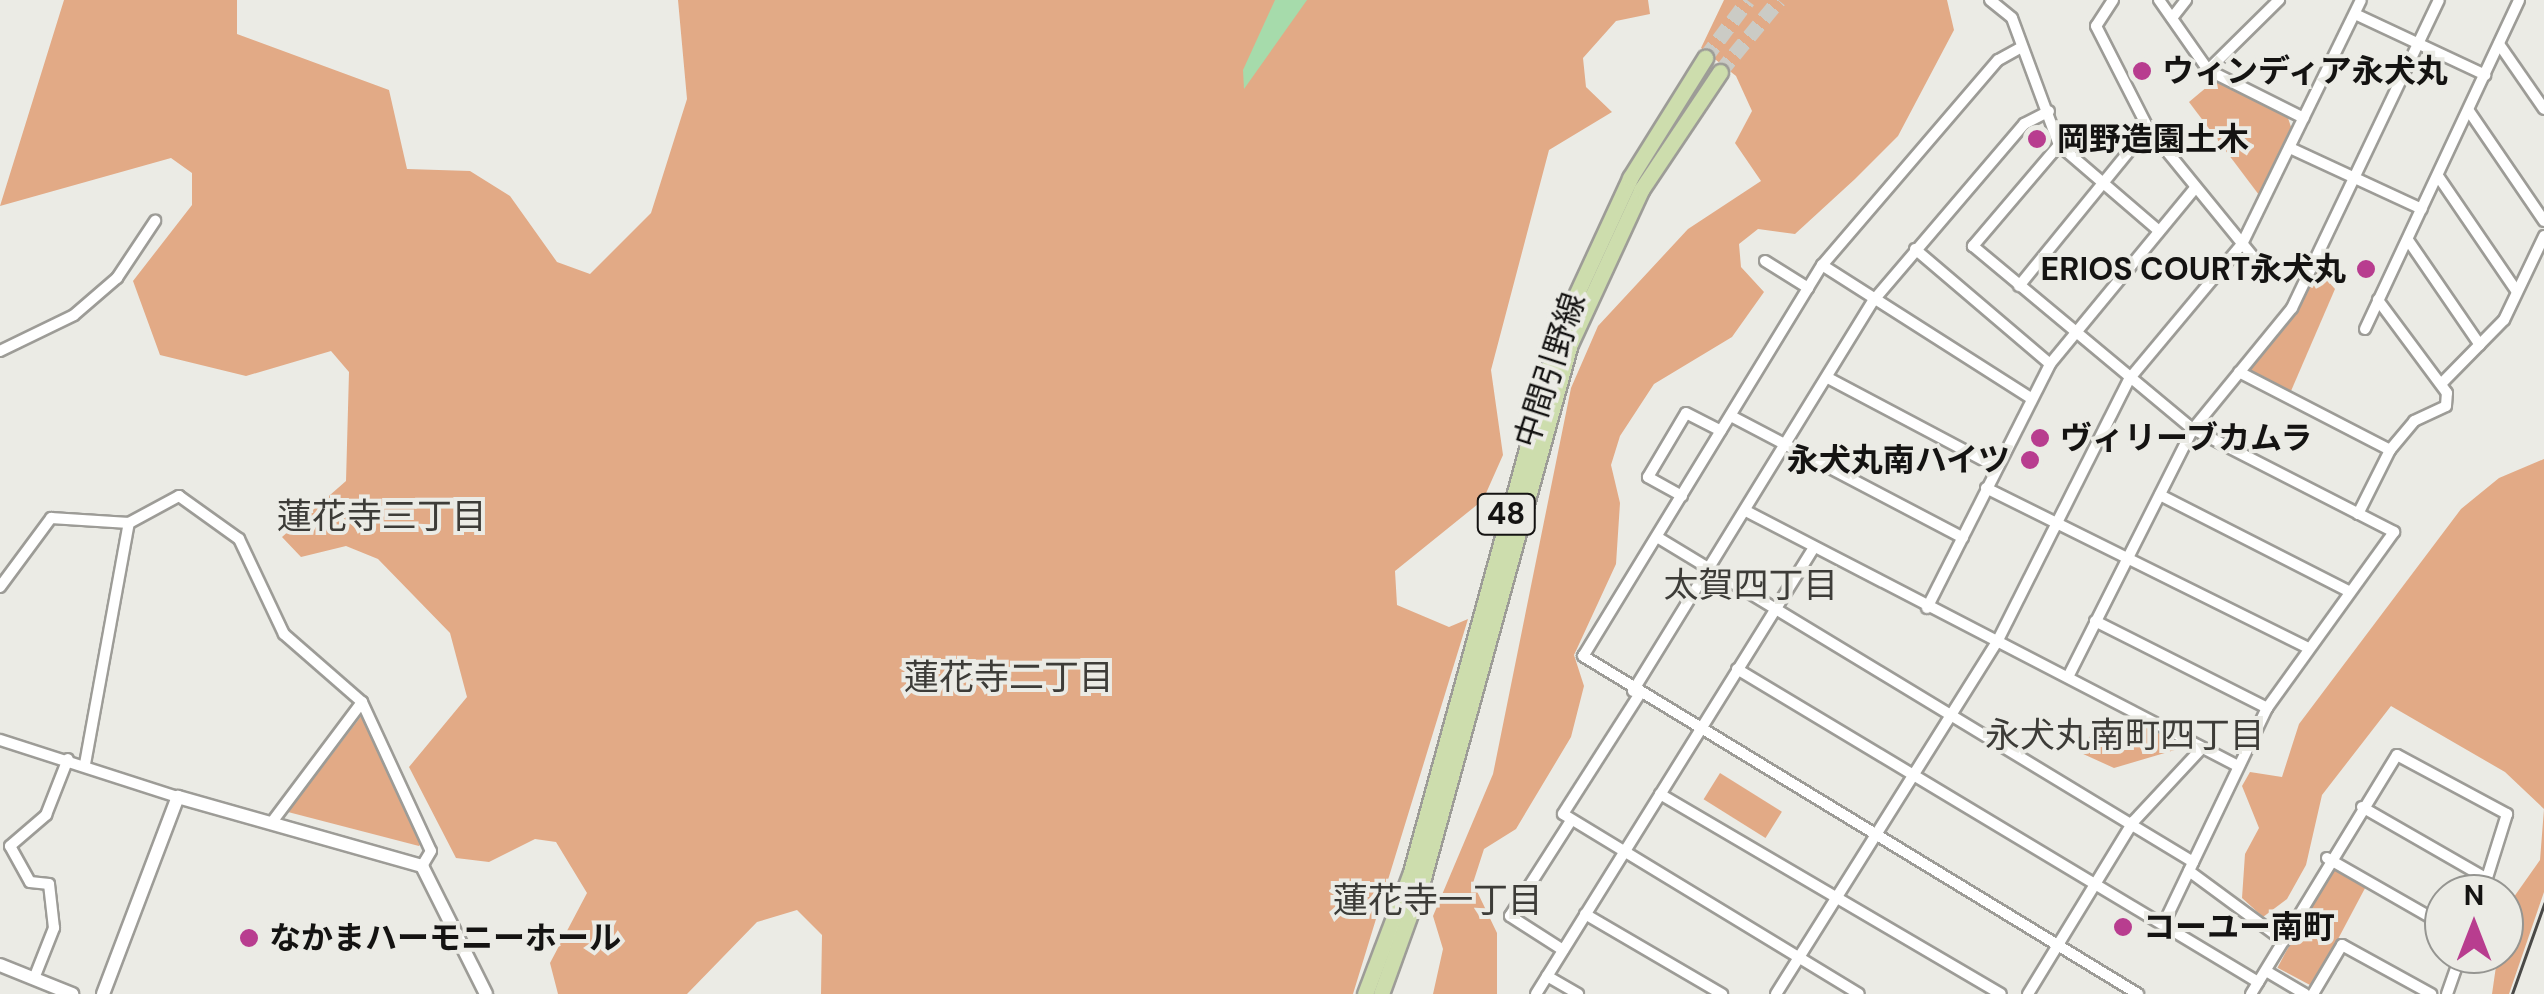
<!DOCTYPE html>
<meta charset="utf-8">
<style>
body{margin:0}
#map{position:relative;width:2544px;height:994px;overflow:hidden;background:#ebebe5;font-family:"DM Sans","Noto Sans JP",sans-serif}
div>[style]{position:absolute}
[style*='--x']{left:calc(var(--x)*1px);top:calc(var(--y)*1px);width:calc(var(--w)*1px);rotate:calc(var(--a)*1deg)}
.green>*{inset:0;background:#e2aa86;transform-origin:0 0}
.water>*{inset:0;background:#a6dbab}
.primary-tunnel>*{height:15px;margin-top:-7.5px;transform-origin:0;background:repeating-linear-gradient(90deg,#cbcbc5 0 15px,transparent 0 23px)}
.roads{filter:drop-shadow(2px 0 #9d9c97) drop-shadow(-2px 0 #9d9c97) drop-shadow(0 2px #9d9c97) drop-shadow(0 -2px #9d9c97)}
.minor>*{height:10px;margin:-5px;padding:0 5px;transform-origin:5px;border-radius:5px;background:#fff}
.tertiary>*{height:12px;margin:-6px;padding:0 6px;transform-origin:6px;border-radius:6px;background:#fff}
.primary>*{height:15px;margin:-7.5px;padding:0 7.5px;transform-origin:7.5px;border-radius:7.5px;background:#cdddad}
.tram>*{height:2.5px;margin:-1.25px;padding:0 1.25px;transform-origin:1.25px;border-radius:1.25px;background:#4a4947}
.dots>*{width:28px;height:28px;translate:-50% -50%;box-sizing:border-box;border:5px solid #ebebe5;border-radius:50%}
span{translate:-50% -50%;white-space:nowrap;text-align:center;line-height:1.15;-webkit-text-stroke:8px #ebebe5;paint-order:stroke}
.shield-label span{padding:2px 8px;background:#ebebe5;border:2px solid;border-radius:8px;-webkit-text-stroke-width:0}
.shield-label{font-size:30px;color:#141312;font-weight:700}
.poi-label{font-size:32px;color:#141312;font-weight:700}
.left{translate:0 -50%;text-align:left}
.right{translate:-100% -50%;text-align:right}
.street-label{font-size:32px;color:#141312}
.neighbourhood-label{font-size:35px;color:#3d3c38}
.north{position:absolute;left:2424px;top:874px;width:100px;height:100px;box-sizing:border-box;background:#ebebe5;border:2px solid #959591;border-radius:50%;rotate:0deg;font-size:28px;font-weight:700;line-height:40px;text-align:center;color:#141312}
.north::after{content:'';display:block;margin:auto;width:35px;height:45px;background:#b83d8f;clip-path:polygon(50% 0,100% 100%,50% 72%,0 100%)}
</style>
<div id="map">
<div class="green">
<div style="clip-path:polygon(64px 0,237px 0,237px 34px,389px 90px,407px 169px,470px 171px,510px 196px,557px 262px,590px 274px,651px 213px,687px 99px,678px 0,1648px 0,1650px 14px,1616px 21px,1583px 58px,1586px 87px,1612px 112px,1549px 150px,1491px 370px,1503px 455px,1483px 500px,1395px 571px,1397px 605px,1449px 627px,1468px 619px,1353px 994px,821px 994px,822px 935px,797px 910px,757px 922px,687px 994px,558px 994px,550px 963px,587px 893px,556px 842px,535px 839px,489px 862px,456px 858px,409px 767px,467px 697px,450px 633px,378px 559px,346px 546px,301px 557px,282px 537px,346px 481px,349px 372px,331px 351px,246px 376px,160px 355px,133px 281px,192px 205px,192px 173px,171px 158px,0 206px)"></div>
<div style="clip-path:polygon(1724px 0,1947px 0,1954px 30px,1898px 136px,1855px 179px,1795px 234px,1758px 229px,1739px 244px,1741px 267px,1764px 292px,1732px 337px,1654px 384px,1620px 436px,1611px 465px,1620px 503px,1616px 564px,1574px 655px,1584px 686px,1571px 737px,1516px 829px,1484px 849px,1473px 883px,1497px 933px,1497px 994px,1433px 994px,1443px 949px,1433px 916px,1493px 774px,1571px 388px,1598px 326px,1688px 229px,1761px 181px,1735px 143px,1752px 111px,1736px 76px,1701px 48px)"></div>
<div style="clip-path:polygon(2214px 81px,2287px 115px,2291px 127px,2259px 195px,2189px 102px)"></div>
<div style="clip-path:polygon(2317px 269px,2335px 289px,2291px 391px,2249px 370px)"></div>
<div style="clip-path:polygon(2544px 459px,2544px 892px,2509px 994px,2492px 994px,2504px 911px,2540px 860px,2544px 809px,2505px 772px,2391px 706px,2322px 795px,2306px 865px,2287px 899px,2263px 917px,2242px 898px,2245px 854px,2259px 828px,2242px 786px,2250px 772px,2282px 777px,2299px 724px,2461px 509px,2499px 478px)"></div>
<div style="clip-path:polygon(362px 715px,422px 842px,419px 846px,288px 812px)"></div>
<div style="clip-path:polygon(2128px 718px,2185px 747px,2114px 768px,2081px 753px,2094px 729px,2113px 740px)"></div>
<div style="left:1720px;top:773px;width:73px;height:31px;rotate:32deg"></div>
<div style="left:2331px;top:867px;width:40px;height:114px;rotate:28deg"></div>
</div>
<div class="water">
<div style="clip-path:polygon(1275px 0,1307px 0,1244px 89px,1243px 70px)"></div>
</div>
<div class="primary-tunnel">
<div style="--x:1705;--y:58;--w:72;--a:-53.4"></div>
<div style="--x:1720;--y:72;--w:93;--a:-50.7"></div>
</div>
<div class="roads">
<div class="minor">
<div style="--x:1990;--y:0;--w:28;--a:39"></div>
<div style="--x:2012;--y:18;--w:135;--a:69.7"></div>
<div style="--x:2059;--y:145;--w:132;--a:40.7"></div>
<div style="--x:2113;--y:0;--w:31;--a:123"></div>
<div style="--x:2096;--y:26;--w:114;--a:63"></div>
<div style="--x:2148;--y:128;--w:188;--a:50.8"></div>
<div style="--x:2159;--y:0;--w:85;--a:55"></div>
<div style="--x:2208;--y:70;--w:107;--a:26.6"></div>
<div style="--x:2355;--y:14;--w:144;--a:25.1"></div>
<div style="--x:2172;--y:18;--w:23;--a:-52"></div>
<div style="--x:2499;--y:44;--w:79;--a:55.3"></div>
<div style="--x:2020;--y:48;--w:25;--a:151"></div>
<div style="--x:1998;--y:60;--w:270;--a:130.6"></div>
<div style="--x:1822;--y:265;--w:458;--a:121.4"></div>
<div style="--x:1583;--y:656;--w:650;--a:31.34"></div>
<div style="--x:2208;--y:70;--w:100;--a:-44.6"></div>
<div style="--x:2469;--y:111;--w:133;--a:55.7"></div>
<div style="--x:2059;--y:145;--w:133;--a:130.4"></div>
<div style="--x:1973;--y:246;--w:286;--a:39.8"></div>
<div style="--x:2193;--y:429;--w:226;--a:27.1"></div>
<div style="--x:2394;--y:532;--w:217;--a:125.8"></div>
<div style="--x:2267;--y:708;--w:238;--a:115.6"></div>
<div style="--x:2290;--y:148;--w:145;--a:24.8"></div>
<div style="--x:2438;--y:176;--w:140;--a:55.7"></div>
<div style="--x:2408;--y:240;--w:127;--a:55.6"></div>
<div style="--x:1915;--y:249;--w:177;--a:40.4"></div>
<div style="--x:1765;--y:261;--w:51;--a:32.1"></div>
<div style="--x:1822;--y:265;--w:246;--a:32.5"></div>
<div style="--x:2019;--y:286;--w:204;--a:-50.8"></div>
<div style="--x:2365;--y:329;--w:363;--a:-64.9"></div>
<div style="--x:0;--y:351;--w:82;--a:-25.9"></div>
<div style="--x:74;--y:315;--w:57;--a:-40.7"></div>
<div style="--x:117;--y:278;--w:69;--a:-56.3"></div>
<div style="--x:2239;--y:372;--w:170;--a:27.3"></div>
<div style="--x:1828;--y:378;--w:190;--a:27.9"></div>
<div style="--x:2441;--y:384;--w:90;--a:-45.5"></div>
<div style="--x:2504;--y:320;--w:93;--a:-64.5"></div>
<div style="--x:1731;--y:416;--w:262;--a:27.7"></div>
<div style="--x:1986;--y:488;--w:357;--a:26.4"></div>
<div style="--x:2160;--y:495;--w:213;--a:27"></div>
<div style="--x:1682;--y:496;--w:39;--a:-151"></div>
<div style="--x:1648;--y:477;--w:74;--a:-59.3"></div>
<div style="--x:1686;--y:413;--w:39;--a:27"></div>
<div style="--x:1746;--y:511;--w:554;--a:27.4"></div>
<div style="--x:2358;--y:514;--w:72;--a:-63.4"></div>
<div style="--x:2390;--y:450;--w:38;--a:-50"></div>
<div style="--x:2414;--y:421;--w:35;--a:-25"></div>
<div style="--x:2446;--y:406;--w:13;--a:-86"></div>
<div style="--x:2447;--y:393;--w:116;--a:-126.6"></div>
<div style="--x:1657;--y:537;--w:627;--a:31.23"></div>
<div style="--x:0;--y:587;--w:86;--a:-53.5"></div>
<div style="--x:51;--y:518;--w:78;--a:3.7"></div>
<div style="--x:129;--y:523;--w:57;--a:-28.4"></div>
<div style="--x:179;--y:496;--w:74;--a:35.6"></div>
<div style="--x:239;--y:539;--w:105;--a:64.7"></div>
<div style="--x:284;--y:634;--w:103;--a:41.1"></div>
<div style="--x:362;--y:702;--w:164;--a:65.2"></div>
<div style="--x:431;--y:851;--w:17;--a:121"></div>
<div style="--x:1927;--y:608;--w:273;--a:-63.2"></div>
<div style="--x:2050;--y:364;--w:228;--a:-50.5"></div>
<div style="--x:2095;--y:621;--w:193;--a:26.8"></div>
<div style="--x:1737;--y:669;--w:608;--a:31"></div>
<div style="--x:2068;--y:677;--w:278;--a:-63.3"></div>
<div style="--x:2193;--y:429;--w:156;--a:-50.7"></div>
<div style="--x:2292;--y:308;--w:341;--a:-64.5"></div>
<div style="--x:1633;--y:691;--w:458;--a:-58.4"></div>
<div style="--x:1873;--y:301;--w:233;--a:-49.5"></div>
<div style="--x:2024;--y:124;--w:28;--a:-27"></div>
<div style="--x:1639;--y:695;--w:141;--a:122.6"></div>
<div style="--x:1563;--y:814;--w:346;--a:31.3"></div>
<div style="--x:0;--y:740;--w:187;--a:17.8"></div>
<div style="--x:85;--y:764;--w:245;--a:-79.7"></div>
<div style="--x:1660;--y:794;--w:395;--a:30.4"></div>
<div style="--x:2362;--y:807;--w:144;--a:29.9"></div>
<div style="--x:272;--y:822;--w:150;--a:-53.1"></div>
<div style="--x:2327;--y:858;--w:135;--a:29.8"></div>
<div style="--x:2189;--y:871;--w:118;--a:36.4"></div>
<div style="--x:1585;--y:914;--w:159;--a:30.3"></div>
<div style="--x:1563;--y:950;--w:63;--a:-147.3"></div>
<div style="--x:1510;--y:916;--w:112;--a:-57.4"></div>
<div style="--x:2266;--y:971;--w:45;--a:30.5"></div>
<div style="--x:35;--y:976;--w:52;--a:-68.4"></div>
<div style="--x:54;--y:928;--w:44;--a:-96.5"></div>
<div style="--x:49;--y:884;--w:19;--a:-174"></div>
<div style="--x:30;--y:882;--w:41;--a:-119.1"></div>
<div style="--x:10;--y:846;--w:48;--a:-40.7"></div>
<div style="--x:46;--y:815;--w:60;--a:-68.6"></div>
<div style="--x:1547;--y:976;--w:36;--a:30"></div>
<div style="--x:1536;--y:994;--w:524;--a:-58.1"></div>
<div style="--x:1776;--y:994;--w:416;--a:-57.9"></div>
<div style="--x:1997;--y:642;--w:296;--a:-63.3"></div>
<div style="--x:2130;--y:378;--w:175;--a:-50.1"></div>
<div style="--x:2242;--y:244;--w:271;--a:-64"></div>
<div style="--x:2028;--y:994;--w:202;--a:-58.6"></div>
<div style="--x:2133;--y:822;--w:101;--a:-47"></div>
<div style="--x:2251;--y:994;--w:280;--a:-58.6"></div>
<div style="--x:2397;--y:755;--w:125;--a:28.2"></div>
<div style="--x:2507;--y:814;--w:84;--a:107.4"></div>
<div style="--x:2313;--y:994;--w:57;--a:-59.4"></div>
<div style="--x:2342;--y:945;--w:102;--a:28.8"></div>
<div style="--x:2447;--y:994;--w:42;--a:-70.7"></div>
</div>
<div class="tertiary">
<div style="--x:0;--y:965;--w:78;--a:21.9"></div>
<div style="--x:103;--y:994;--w:211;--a:-69.2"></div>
<div style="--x:178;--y:797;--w:254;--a:15.8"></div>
<div style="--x:422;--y:866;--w:143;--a:63.4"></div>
</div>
<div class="primary">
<div style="--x:1365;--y:994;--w:130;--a:-69.3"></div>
<div style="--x:1411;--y:872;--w:560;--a:-74.67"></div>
<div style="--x:1559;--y:332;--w:170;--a:-65.2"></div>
<div style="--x:1630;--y:178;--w:142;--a:-58"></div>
<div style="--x:1381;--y:994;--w:123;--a:-70.1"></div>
<div style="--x:1423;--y:878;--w:554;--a:-74.61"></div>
<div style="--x:1570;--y:344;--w:170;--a:-65.2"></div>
<div style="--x:1641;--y:190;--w:142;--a:-56.2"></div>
</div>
</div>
<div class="tram">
<div style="--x:2512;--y:994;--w:96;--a:-70.4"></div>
</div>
<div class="dots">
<div style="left:2142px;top:71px;background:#b83d8f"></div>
<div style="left:2037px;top:139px;background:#b83d8f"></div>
<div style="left:2366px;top:269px;background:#b83d8f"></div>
<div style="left:2040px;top:438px;background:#b83d8f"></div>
<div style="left:2030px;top:460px;background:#b83d8f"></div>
<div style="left:2123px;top:927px;background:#b83d8f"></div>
<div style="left:249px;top:938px;background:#b83d8f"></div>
</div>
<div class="shield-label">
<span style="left:1506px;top:514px">48</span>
</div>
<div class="poi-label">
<span class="left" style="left:2162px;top:71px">ウィンディア永犬丸</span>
<span class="left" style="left:2057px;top:139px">岡野造園土木</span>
<span class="right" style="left:2346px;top:269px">ERIOS COURT永犬丸</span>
<span class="left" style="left:2060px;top:438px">ヴィリーブカムラ</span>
<span class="right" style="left:2010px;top:460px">永犬丸南ハイツ</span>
<span class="left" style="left:2143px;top:927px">コーユー南町</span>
<span class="left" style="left:269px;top:938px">なかまハーモニーホール</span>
</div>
<div class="street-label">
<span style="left:1550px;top:370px;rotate:-72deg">中間引野線</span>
</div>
<div class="neighbourhood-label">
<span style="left:382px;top:516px">蓮花寺三丁目</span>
<span style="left:1751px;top:585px">太賀四丁目</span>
<span style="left:1009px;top:677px">蓮花寺二丁目</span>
<span style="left:2125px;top:735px">永犬丸南町四丁目</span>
<span style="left:1438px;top:900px">蓮花寺一丁目</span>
</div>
<div class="north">N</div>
</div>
